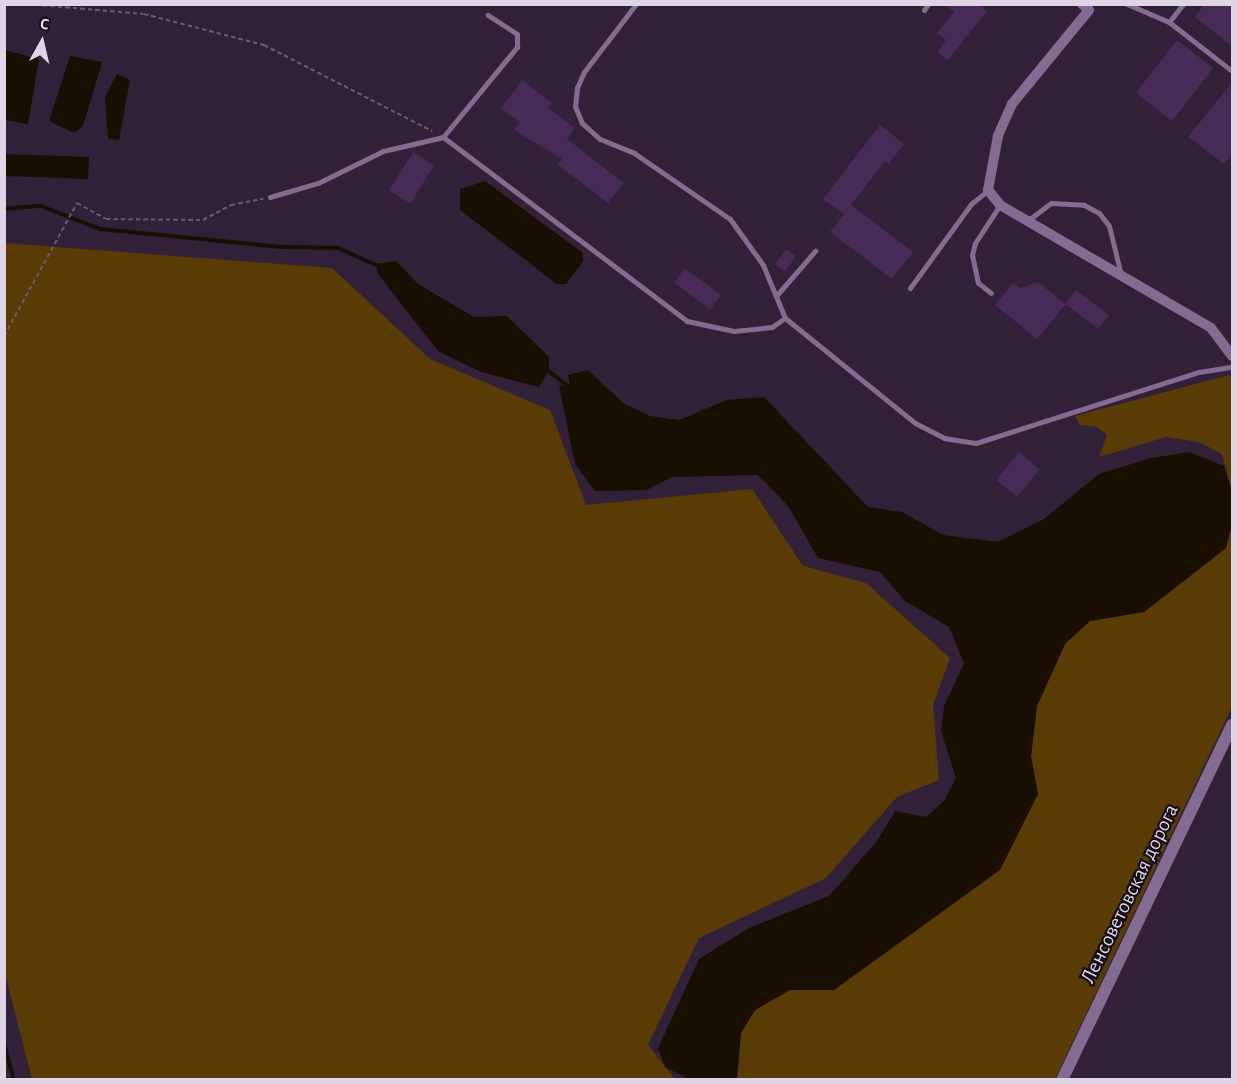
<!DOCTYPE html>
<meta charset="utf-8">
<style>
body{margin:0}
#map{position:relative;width:1237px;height:1084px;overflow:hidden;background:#302138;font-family:"Alegreya Sans",sans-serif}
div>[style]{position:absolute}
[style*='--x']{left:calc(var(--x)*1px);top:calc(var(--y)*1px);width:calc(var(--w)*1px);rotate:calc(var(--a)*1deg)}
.green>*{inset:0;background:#583b05}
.water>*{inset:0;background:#180e01;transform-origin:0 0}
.stream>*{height:4px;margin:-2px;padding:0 2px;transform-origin:2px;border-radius:2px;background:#180e01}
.building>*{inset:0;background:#472a55;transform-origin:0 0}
.path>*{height:2px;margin-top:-1px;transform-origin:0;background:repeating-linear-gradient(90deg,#685b6f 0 4.5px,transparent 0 7.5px)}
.service>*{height:5px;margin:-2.5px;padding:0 2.5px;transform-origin:2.5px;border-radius:2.5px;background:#846b91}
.minor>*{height:10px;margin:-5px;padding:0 5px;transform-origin:5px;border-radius:5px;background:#846b91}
.tertiary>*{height:12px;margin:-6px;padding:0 6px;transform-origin:6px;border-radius:6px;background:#846b91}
span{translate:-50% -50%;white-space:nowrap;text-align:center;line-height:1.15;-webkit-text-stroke:4.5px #140d18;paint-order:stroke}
.street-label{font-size:21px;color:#dfd5e4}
.frame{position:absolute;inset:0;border:6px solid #dfd5e4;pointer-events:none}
.north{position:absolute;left:12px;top:12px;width:60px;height:60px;-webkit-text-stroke:4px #140d18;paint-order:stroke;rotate:8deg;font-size:16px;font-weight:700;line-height:24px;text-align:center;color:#dfd5e4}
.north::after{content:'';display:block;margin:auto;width:21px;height:27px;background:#dfd5e4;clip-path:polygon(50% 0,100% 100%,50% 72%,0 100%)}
</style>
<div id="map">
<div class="green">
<div style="clip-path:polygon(4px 243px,332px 268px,430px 359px,550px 410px,586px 505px,752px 489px,803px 566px,866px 583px,950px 658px,933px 705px,939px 780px,897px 797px,826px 878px,699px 938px,648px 1045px,675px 1079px,32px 1079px,4px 970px)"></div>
<div style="clip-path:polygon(1229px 375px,1232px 378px,1232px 492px,1222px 454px,1199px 442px,1166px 437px,1099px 457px,1107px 435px,1097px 427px,1080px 425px,1075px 416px)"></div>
<div style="clip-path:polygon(1232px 524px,1232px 707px,1055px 1079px,737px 1080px,741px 1033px,755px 1010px,790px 990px,834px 990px,1038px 794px,1031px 756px,1037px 706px,1065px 643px,1090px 621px,1144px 612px,1226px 548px)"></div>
</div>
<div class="water">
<div style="clip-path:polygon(4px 50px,39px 59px,28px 124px,5px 120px)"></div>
<div style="clip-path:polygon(70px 56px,102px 62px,83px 126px,74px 133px,49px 121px)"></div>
<div style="clip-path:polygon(117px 74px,130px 80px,119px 140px,108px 139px,105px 97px)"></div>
<div style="left:5px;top:154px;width:84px;height:22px;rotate:2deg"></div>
<div style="clip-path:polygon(485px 181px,583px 253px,583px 261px,566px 284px,557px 284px,460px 210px,460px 189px)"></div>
<div style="clip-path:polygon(396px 261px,418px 284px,474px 317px,507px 316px,549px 357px,549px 370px,539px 387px,481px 372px,438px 351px,378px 274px,375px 264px)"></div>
<div style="clip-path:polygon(588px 370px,623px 403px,650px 416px,679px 420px,727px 400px,764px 397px,868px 507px,902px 512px,943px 535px,998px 542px,1044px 519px,1099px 474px,1151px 458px,1190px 452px,1224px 466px,1232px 492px,1232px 524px,1226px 548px,1144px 612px,1090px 621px,1065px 644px,1037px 706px,1031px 756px,1038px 794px,1000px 870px,834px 990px,790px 990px,755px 1010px,741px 1033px,737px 1079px,689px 1079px,665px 1067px,658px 1048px,699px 959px,749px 928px,829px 896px,877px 841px,895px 811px,926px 817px,944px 801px,956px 778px,941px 731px,944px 706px,964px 663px,949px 627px,905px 601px,880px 572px,818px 558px,789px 507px,758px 475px,672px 477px,647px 490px,595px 491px,575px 464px,559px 385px,570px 388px,568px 375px)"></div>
</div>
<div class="stream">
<div style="--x:4;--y:209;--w:37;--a:-5"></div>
<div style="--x:41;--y:206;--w:63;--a:21.3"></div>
<div style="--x:100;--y:229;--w:182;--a:5.7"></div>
<div style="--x:281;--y:247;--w:57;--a:1"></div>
<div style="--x:338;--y:248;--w:44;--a:24.2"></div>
<div style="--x:546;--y:369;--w:34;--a:38"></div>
<div style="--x:4;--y:1043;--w:38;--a:75"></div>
</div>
<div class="building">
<div style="clip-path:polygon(944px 4px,979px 4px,987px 11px,948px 60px,937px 52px,946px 40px,937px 33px,954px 12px)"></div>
<div style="clip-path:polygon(1204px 4px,1233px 4px,1233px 47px,1195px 17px)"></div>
<div style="left:1177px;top:40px;width:46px;height:67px;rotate:38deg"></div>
<div style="clip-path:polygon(522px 80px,552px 103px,548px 108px,575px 128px,567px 139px,624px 183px,608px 203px,557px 164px,562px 159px,514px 130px,520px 122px,501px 108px)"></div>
<div style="clip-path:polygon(1233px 81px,1233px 153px,1224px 164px,1188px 137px)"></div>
<div style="clip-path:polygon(880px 125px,904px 144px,889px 164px,885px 161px,851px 205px,913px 252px,892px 279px,830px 232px,844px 214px,823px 199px)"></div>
<div style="left:413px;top:152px;width:25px;height:45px;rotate:32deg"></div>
<div style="left:786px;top:249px;width:12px;height:19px;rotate:35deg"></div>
<div style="left:685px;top:268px;width:45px;height:18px;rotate:37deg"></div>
<div style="clip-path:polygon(1038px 282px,1065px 304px,1076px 290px,1109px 315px,1098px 329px,1066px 304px,1037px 339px,995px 305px,1013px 283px,1020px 288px)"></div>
<div style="left:1019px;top:452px;width:27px;height:36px;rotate:39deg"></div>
</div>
<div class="path">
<div style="--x:28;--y:4;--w:116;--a:4.9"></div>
<div style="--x:144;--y:14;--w:124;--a:14.5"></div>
<div style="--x:264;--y:45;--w:189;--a:27.1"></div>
<div style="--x:4;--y:336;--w:152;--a:-61.2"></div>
<div style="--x:77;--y:203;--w:33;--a:29"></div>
<div style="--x:106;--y:219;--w:97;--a:0.6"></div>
<div style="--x:203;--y:220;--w:32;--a:-28"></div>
<div style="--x:231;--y:205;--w:33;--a:-11"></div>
</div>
<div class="service">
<div style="--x:636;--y:4;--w:86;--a:127.4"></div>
<div style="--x:584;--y:72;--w:17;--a:114"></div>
<div style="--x:577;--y:88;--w:18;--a:96"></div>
<div style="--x:575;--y:106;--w:18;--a:68"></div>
<div style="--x:582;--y:123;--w:24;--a:42"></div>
<div style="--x:600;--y:139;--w:37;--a:22"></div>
<div style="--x:634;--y:153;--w:116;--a:34.5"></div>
<div style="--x:730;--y:219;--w:57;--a:54.3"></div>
<div style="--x:763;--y:265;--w:57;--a:67.5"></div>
<div style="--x:785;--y:318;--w:167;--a:38.9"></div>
<div style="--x:915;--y:423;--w:33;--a:27"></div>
<div style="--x:944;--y:438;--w:32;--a:9"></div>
<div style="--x:976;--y:443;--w:234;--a:-17.7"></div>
<div style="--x:1199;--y:372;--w:33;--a:-9"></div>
<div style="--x:1127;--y:4;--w:46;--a:23.2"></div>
<div style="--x:1169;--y:22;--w:80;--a:37.9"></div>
<div style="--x:924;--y:10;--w:7;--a:-56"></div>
<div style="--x:1169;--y:22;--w:23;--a:-52"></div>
<div style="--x:443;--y:137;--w:306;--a:37"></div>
<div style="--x:687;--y:321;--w:48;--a:12"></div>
<div style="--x:734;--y:331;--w:38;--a:-6"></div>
<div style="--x:772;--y:327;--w:16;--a:-35"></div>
<div style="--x:270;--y:197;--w:50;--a:-16.3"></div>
<div style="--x:318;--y:183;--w:72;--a:-26.2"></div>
<div style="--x:383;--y:151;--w:62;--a:-13.1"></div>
<div style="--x:443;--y:137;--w:117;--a:-50.6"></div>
<div style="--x:517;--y:47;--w:13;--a:-90"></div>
<div style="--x:517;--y:34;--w:35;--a:-147"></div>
<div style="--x:1027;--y:221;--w:30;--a:-37"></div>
<div style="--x:1051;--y:203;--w:33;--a:3"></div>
<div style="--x:1084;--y:205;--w:17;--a:28"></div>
<div style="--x:1099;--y:213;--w:16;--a:52"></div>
<div style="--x:1109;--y:226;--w:50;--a:76.2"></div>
<div style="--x:910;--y:288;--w:104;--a:-54"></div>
<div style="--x:971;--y:204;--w:22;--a:-39"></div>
<div style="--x:991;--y:293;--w:16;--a:-142"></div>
<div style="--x:978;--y:283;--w:29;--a:-102"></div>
<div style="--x:972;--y:255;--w:12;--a:-76"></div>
<div style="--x:975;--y:243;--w:45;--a:-56.7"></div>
<div style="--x:776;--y:296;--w:60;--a:-49.1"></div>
</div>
<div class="minor">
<div style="--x:1082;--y:4;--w:9;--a:41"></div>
<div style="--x:1089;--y:10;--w:122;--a:129.3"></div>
<div style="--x:1012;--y:104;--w:35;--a:114"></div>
<div style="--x:998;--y:136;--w:55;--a:100.5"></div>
<div style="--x:988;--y:190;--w:19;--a:51"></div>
<div style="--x:1000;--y:205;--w:244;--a:30.2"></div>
<div style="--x:1211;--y:328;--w:35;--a:53"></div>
</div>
<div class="tertiary">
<div style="--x:1062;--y:1080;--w:394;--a:-64.4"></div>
</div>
<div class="street-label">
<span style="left:1130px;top:894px;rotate:-64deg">Ленсоветовская дорога</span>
</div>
<div class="frame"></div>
<div class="north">С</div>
</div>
